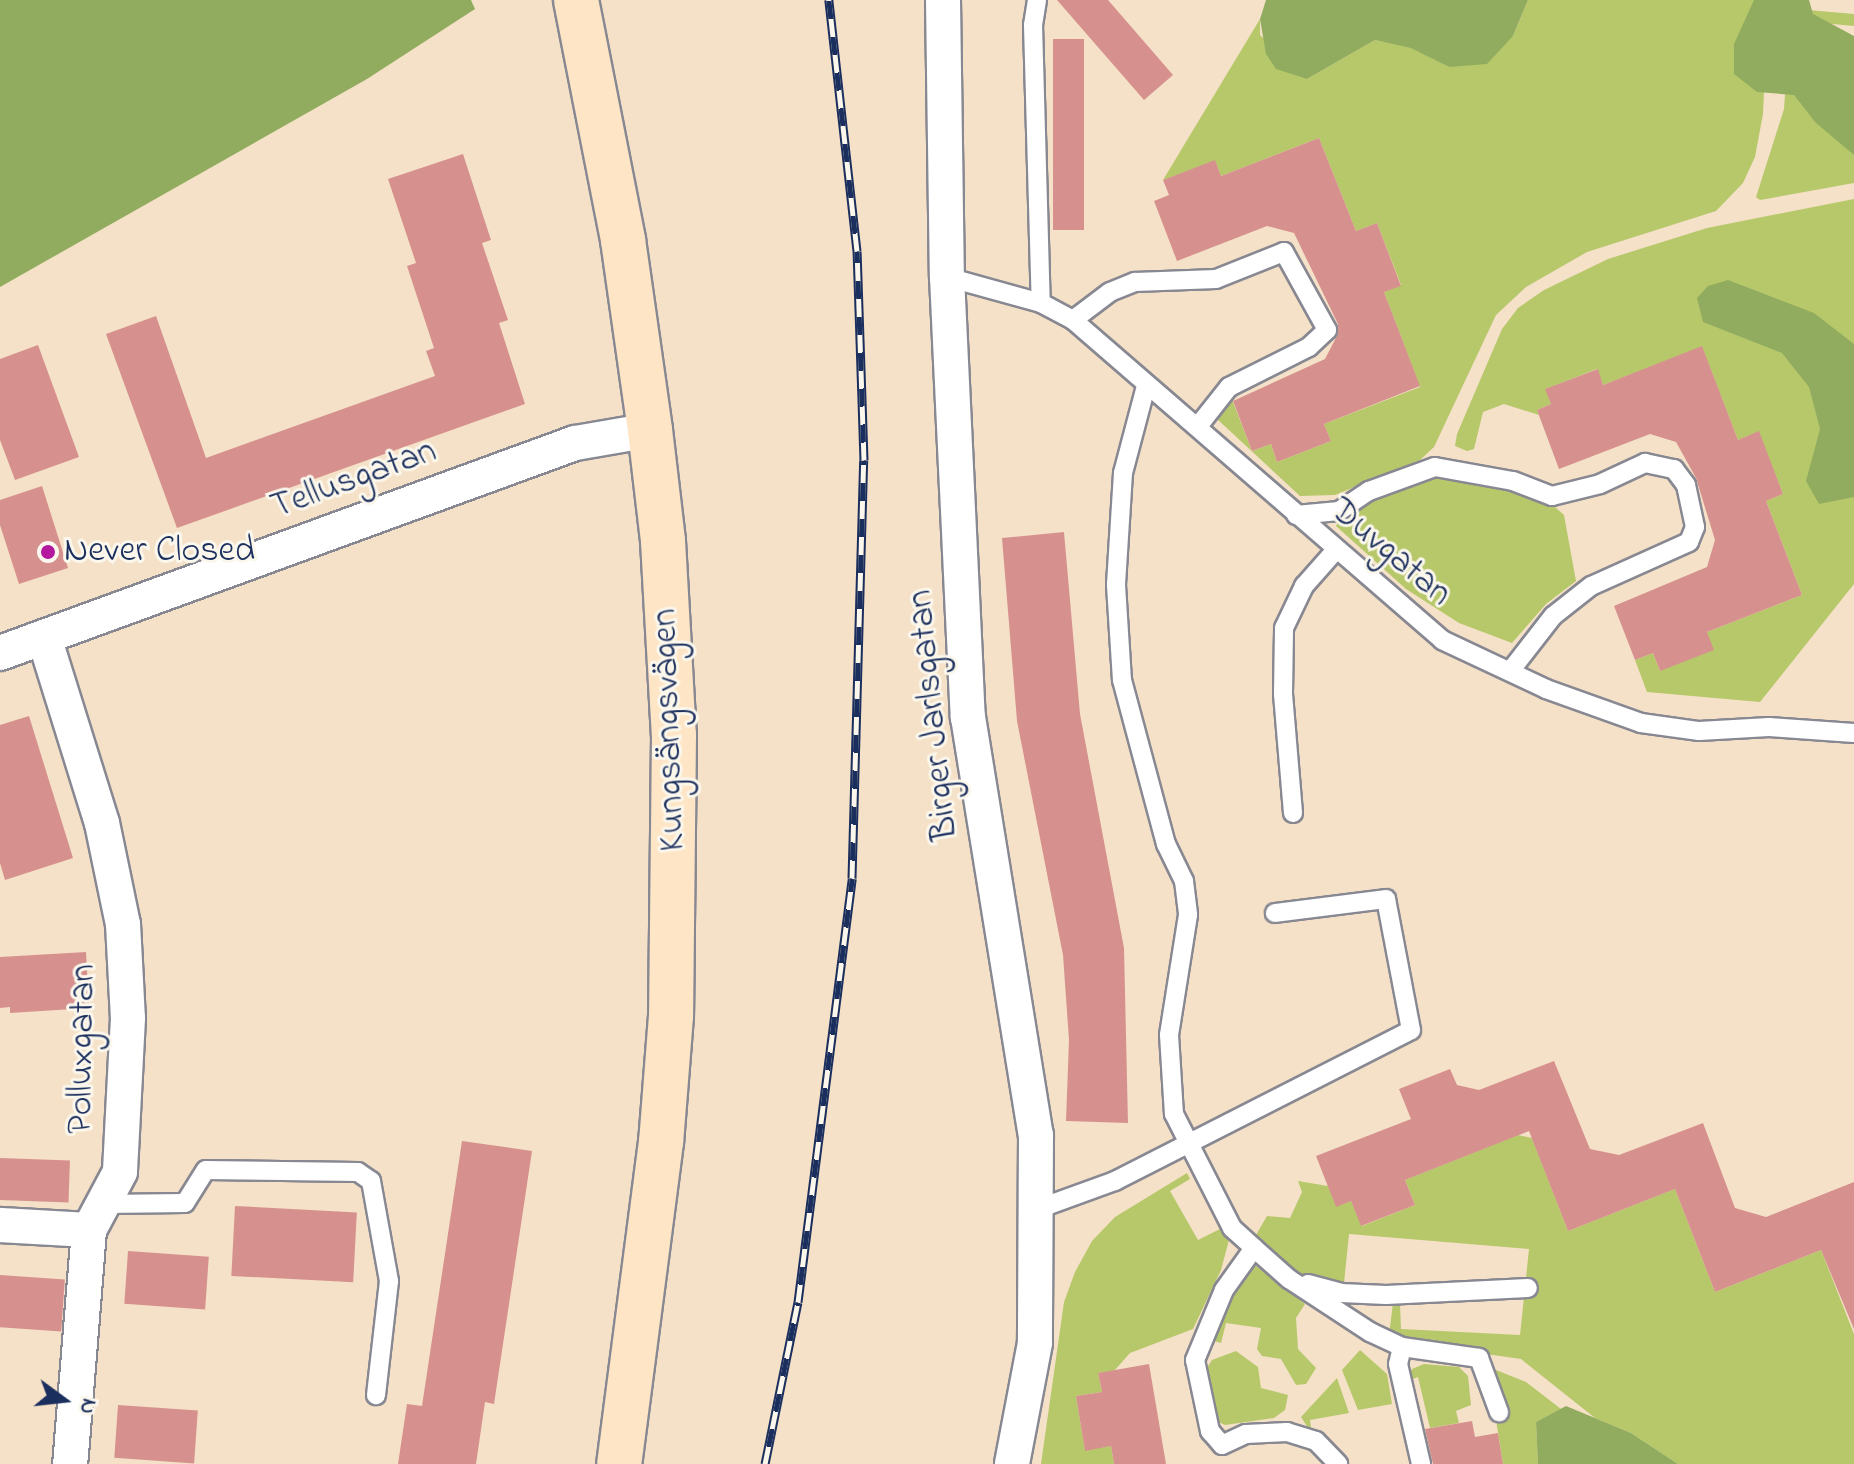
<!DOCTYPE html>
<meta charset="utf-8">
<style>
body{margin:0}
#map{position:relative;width:1854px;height:1464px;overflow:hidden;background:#f5e1c7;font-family:"Indie Flower",sans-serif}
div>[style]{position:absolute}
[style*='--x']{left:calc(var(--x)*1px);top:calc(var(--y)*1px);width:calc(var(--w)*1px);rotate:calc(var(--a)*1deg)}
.green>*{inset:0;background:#b7c86b}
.forest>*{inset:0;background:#91ac5f}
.building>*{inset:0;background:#d6918e;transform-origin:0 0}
.roads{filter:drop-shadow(2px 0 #888892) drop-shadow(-2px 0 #888892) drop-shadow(0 2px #888892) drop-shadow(0 -2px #888892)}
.lane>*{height:18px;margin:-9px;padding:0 9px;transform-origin:9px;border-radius:9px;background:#fff}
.street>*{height:34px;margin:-17px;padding:0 17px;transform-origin:17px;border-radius:17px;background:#fff}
.secondary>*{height:44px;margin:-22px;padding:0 22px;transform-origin:22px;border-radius:22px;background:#fee5c5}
.rail>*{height:9px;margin-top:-4.5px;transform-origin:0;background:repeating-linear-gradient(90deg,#fbf7ec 0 18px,#1b2f5e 0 36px);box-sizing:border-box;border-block:2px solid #1b2f5e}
.dots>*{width:22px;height:22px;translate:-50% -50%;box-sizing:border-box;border:4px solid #fbf7ec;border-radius:50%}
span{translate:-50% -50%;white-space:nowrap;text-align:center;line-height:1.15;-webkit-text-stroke:6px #fbf7ec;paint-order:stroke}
.street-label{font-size:36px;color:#1b2f5e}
.poi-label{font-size:36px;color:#1b2f5e}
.left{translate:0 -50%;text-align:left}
.north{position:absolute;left:24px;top:1360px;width:80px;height:80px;-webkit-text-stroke:6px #fbf7ec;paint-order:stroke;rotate:105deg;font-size:22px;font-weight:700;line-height:32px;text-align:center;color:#1b2f5e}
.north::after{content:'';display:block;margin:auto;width:28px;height:36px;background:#1b2f5e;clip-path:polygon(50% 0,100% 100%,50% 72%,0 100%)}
</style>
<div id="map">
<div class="green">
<div style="clip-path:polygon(1528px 0,1768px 0,1763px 114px,1755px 157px,1743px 183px,1716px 211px,1587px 252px,1526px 287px,1496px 315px,1434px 447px,1420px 460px,1335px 495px,1300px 496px,1217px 419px,1215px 413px,1231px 397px,1252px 451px,1271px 444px,1277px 462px,1331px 441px,1324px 424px,1420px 387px,1384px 292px,1401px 285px,1377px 223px,1356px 231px,1319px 138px,1221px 176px,1215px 161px,1163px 180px,1260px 19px,1260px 35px,1307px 79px,1375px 40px,1411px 47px,1449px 67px,1513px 36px)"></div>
<div style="clip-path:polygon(1808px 10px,1854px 14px,1854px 26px,1789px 20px)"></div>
<div style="clip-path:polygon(1789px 35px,1854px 41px,1854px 183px,1760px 200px,1756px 197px,1784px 109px)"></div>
<div style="clip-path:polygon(1854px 199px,1854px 584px,1760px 702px,1647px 692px,1635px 660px,1653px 653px,1660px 671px,1707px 632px,1802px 595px,1766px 501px,1783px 494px,1758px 432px,1738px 440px,1702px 347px,1603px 385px,1597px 369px,1546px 389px,1551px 404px,1537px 410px,1539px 415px,1504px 404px,1483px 412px,1474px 449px,1467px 451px,1455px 446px,1457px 434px,1502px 329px,1518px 308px,1544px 290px,1608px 259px,1707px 228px)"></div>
<div style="clip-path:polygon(1445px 475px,1547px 500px,1564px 515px,1576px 581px,1546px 604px,1512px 643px,1459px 623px,1406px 589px,1336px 526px,1340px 518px,1396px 489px)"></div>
<div style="clip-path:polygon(1518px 1135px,1532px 1138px,1568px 1231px,1675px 1189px,1715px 1292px,1821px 1250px,1854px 1334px,1854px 1464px,1678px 1464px,1631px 1433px,1595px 1418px,1521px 1359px,1395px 1341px,1389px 1335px,1393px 1303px,1400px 1304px,1401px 1329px,1520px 1335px,1529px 1249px,1349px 1234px,1344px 1283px,1295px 1276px,1260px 1246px,1256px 1235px,1267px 1216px,1290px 1218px,1302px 1192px,1298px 1181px,1328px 1186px,1336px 1206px,1351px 1201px,1362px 1226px,1415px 1205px,1405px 1180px)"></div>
<div style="clip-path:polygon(1187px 1173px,1190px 1179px,1170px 1191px,1198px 1240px,1224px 1227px,1229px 1240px,1221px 1270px,1193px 1329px,1130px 1353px,1114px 1371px,1098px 1373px,1102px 1392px,1076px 1396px,1085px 1450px,1111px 1446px,1114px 1464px,1041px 1464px,1064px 1302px,1075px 1272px,1092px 1241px,1115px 1217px)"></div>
<div style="clip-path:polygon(1251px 1262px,1305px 1304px,1296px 1318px,1298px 1349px,1316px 1368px,1306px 1384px,1296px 1385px,1281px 1359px,1262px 1356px,1257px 1349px,1261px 1328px,1226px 1323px,1221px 1343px,1214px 1341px,1217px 1313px)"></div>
<div style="clip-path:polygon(1360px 1350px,1387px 1374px,1392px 1404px,1358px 1410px,1342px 1370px)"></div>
<div style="clip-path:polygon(1236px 1351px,1258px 1367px,1261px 1388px,1288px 1395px,1285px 1410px,1274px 1418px,1225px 1425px,1212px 1419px,1203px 1374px,1212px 1360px)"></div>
<div style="clip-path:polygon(1424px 1364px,1459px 1367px,1468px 1376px,1471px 1405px,1456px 1411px,1459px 1423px,1430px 1428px,1418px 1377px,1406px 1382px,1412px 1369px)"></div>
<div style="clip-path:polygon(1496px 1370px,1526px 1382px,1561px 1409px,1536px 1422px,1538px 1464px,1503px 1464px,1489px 1376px)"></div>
<div style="clip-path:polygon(1337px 1378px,1349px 1413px,1310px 1420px,1312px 1434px,1301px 1417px)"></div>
</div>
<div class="forest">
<div style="clip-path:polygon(0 0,471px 0,475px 9px,367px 79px,0 287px)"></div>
<div style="clip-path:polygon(1266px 0,1528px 0,1513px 36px,1487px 64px,1449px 67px,1411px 48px,1375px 40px,1307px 79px,1276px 69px,1266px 54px,1260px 19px)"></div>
<div style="clip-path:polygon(1754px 0,1809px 0,1813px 14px,1854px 36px,1854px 155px,1816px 123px,1794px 95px,1757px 92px,1734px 74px,1734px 44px)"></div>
<div style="clip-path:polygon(1728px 280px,1814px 313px,1854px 344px,1854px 497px,1819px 504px,1806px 481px,1820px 429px,1809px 387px,1782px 353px,1703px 322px,1697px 298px,1708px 286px)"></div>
<div style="clip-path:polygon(1566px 1406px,1631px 1433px,1678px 1464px,1538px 1464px,1536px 1422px)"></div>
</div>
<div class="building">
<div style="clip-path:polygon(1057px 0,1108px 0,1173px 75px,1144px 100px)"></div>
<div style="left:1053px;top:39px;width:31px;height:191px"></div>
<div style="clip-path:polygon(1319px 138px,1356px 231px,1377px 223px,1401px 286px,1384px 292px,1420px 386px,1324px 424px,1331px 441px,1277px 462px,1271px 444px,1252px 451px,1233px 401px,1325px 359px,1338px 334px,1338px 324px,1294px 233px,1267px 226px,1177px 261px,1154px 201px,1169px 195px,1163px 180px,1215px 160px,1221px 176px)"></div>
<div style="clip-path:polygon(463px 154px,491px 240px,482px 243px,508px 320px,499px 323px,525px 404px,177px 528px,106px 334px,156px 316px,206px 458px,435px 376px,426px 351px,434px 348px,407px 266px,416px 263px,388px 179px)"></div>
<div style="clip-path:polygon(38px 345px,79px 457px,15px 480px,0 440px,0 359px)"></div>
<div style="clip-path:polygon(1702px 346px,1738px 440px,1759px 431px,1783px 494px,1766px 501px,1802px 595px,1707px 632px,1714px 650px,1660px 671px,1653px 653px,1635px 660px,1614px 606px,1707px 567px,1715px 540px,1696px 478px,1676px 442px,1650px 434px,1559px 469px,1537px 410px,1551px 404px,1545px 389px,1598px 369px,1603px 385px)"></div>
<div style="clip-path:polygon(42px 486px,68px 568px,19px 584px,0 525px,0 500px)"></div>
<div style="clip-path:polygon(1064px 532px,1080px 714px,1124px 948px,1128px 1123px,1066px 1121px,1069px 1040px,1063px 955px,1017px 721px,1002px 538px)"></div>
<div style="clip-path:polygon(29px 716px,73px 858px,5px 880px,0 863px,0 725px)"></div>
<div style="clip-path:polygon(86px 952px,89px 1008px,10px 1013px,10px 1007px,0 1008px,0 957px)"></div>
<div style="clip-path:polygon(1554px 1061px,1590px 1149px,1619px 1155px,1703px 1123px,1735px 1208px,1766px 1217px,1854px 1182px,1854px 1329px,1821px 1250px,1715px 1292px,1675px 1189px,1568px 1231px,1529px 1131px,1405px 1180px,1415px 1205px,1361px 1226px,1351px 1201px,1336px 1207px,1316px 1156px,1411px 1119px,1399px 1089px,1450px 1069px,1457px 1085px,1479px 1090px)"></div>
<div style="clip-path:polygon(462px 1141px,532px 1151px,494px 1404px,485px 1402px,476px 1464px,398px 1464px,407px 1404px,422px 1406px)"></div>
<div style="left:0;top:1158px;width:70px;height:42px;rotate:2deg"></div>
<div style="left:235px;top:1206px;width:122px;height:70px;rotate:3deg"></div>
<div style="left:128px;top:1251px;width:81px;height:53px;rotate:4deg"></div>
<div style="left:0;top:1275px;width:65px;height:52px;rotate:4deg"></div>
<div style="clip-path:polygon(1149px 1364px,1166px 1464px,1114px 1464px,1111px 1446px,1085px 1451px,1076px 1396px,1102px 1392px,1098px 1373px)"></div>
<div style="left:118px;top:1405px;width:80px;height:53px;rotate:4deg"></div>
<div style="clip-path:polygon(1472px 1421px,1475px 1437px,1498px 1433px,1503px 1464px,1433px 1464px,1425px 1429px)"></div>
</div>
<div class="roads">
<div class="lane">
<div style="--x:1037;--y:0;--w:25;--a:99"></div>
<div style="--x:1033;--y:25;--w:278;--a:88.4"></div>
<div style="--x:947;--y:277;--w:98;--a:15.5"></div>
<div style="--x:1041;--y:303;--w:36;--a:28"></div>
<div style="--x:1073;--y:320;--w:488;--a:40.9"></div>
<div style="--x:1442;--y:640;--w:115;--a:25.2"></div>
<div style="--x:1546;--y:689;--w:101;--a:19.7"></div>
<div style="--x:1641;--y:723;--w:59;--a:7.9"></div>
<div style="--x:1699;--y:731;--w:70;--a:-3.3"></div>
<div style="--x:1769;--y:727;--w:85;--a:4"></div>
<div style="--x:1073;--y:320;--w:46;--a:-37.1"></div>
<div style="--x:1110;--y:292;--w:27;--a:-22"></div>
<div style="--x:1135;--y:282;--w:81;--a:-2.1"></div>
<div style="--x:1216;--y:279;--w:73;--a:-21.7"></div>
<div style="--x:1284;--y:252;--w:89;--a:61.1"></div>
<div style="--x:1327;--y:330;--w:25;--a:137"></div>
<div style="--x:1309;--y:347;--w:89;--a:153.4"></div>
<div style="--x:1229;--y:387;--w:48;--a:128.3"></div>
<div style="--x:1146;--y:386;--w:90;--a:104.8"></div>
<div style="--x:1123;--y:473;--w:112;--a:93.6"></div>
<div style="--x:1116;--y:585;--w:95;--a:86.4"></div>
<div style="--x:1122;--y:680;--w:170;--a:75"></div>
<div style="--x:1166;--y:844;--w:41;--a:64.1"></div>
<div style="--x:1184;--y:881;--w:34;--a:83"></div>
<div style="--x:1188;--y:915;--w:121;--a:99"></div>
<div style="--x:1169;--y:1035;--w:79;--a:86.4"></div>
<div style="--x:1174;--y:1114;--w:128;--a:63"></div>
<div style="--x:1232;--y:1228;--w:30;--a:42"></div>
<div style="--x:1254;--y:1248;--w:47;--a:41.5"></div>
<div style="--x:1289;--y:1279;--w:97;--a:33.2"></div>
<div style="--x:1370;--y:1332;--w:35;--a:25"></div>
<div style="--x:1402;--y:1347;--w:78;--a:8.1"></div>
<div style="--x:1479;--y:1358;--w:58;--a:69.7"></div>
<div style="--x:1296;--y:515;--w:43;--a:-5.3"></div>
<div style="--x:1339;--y:511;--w:36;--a:-34"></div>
<div style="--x:1369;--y:491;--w:70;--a:-20"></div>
<div style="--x:1435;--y:467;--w:79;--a:10.2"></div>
<div style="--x:1513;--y:481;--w:42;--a:21"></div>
<div style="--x:1552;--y:496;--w:49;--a:-14"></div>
<div style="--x:1600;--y:484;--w:50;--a:-25"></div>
<div style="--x:1645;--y:463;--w:30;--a:12"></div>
<div style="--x:1674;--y:469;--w:20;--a:53"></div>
<div style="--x:1686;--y:485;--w:43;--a:77.9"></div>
<div style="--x:1695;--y:527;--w:16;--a:112"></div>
<div style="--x:1689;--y:542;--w:107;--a:155.8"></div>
<div style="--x:1591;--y:586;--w:48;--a:141.7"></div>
<div style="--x:1553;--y:616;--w:68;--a:127.9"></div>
<div style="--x:1293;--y:813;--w:119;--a:-94.8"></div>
<div style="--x:1283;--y:694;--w:66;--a:-89.1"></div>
<div style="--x:1284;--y:628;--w:47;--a:-64.5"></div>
<div style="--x:1304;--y:586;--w:47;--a:-48.5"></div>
<div style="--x:105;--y:1204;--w:80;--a:-0.7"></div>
<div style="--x:185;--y:1203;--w:39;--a:-58"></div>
<div style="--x:206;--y:1170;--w:152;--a:0.8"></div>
<div style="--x:358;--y:1172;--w:16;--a:35"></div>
<div style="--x:371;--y:1181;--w:102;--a:79.8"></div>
<div style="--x:389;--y:1281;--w:115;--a:96.5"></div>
<div style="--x:1038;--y:1209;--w:82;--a:-20"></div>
<div style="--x:1115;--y:1181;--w:332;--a:-27"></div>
<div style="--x:1411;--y:1030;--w:133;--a:-100.8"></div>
<div style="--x:1386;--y:899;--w:112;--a:172.8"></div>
<div style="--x:1254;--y:1248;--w:52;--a:125.5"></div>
<div style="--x:1224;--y:1290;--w:76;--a:112.5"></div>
<div style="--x:1195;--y:1360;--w:73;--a:78.1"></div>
<div style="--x:1210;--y:1431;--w:18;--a:49"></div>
<div style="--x:1222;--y:1445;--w:26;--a:-25"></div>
<div style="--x:1246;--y:1434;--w:41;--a:-2.8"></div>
<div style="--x:1287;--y:1432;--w:30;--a:17"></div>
<div style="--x:1316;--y:1441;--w:32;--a:46"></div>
<div style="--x:1308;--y:1284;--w:34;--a:15"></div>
<div style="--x:1341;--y:1293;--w:45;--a:2.5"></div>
<div style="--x:1386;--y:1295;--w:142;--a:-2.8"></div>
<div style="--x:1402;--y:1347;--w:17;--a:103"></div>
<div style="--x:1398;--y:1364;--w:103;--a:77"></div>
</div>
<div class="street">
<div style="--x:943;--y:0;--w:277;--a:89.2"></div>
<div style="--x:947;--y:277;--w:441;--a:87.3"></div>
<div style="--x:968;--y:717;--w:423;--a:80.8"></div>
<div style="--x:1036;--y:1135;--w:208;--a:90.3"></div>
<div style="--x:1035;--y:1343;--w:123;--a:100.8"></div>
<div style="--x:44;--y:637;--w:195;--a:72.7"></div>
<div style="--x:102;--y:823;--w:103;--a:78.3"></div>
<div style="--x:123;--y:924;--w:94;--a:87"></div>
<div style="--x:128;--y:1018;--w:154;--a:93"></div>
<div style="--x:120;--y:1172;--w:66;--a:118.1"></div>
<div style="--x:89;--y:1230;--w:235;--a:94.6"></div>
<div style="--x:0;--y:653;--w:612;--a:-20.06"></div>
<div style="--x:575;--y:443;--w:76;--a:-9.8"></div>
<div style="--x:0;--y:1225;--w:89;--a:3.2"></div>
</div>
<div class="secondary">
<div style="--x:576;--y:0;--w:245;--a:78.9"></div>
<div style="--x:623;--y:240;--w:192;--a:81.9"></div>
<div style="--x:650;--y:430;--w:112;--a:83.3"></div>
<div style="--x:663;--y:541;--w:194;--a:86.8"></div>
<div style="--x:674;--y:735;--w:281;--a:90.6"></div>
<div style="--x:671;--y:1016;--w:126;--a:94.5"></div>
<div style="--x:661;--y:1142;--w:325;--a:97.4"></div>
</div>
</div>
<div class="rail">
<div style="--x:765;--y:1464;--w:165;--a:-78.5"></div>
<div style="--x:798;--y:1302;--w:427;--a:-82.7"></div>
<div style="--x:852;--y:878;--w:418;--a:-88.4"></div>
<div style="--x:864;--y:460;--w:209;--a:-91.9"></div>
<div style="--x:857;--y:251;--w:253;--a:-96.4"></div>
</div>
<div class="dots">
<div style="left:48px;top:552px;background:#b5179e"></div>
</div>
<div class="street-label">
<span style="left:354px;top:480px;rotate:-20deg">Tellusgatan</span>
<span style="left:1390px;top:553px;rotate:40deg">Duvgatan</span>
<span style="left:934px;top:715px;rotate:-96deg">Birger Jarlsgatan</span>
<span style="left:670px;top:730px;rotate:-92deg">Kungsängsvägen</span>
<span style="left:83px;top:1049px;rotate:-89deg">Polluxgatan</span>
</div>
<div class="poi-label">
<span class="left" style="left:64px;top:552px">Never Closed</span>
</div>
<div class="north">N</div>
</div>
